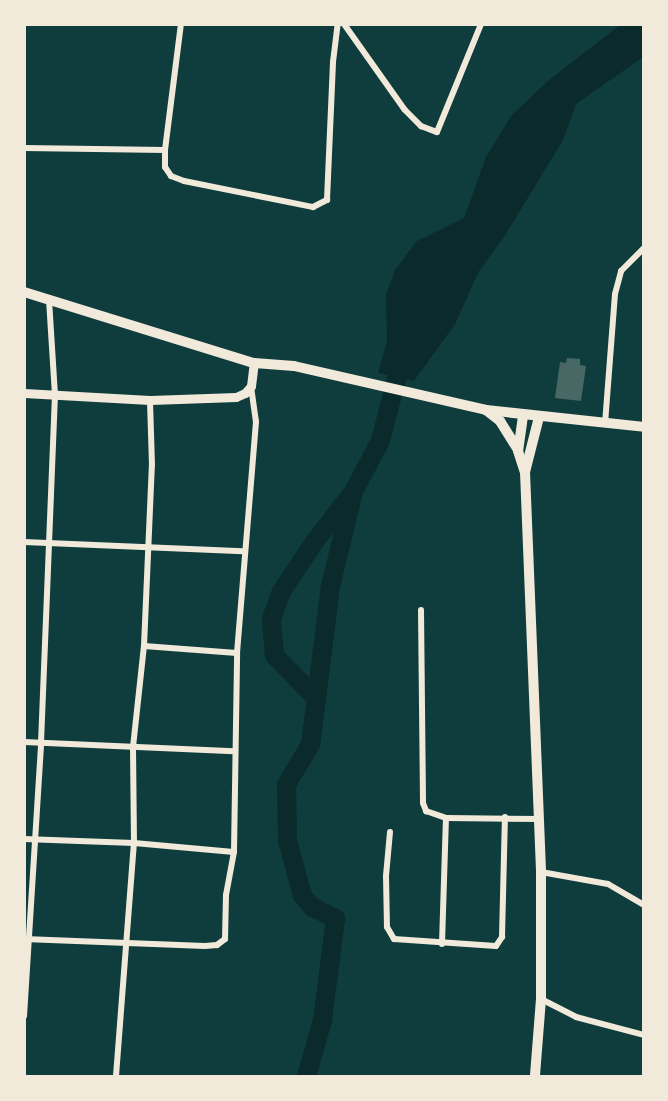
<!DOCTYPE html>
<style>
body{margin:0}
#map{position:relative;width:668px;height:1101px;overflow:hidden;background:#0f3d3e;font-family:"DejaVu Sans",sans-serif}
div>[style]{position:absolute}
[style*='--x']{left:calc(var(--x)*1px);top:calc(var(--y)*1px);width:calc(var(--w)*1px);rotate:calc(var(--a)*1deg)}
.water>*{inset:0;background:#0a2a2b}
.river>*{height:19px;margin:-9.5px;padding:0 9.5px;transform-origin:9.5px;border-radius:9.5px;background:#0a2a2b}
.building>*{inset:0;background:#486865}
.minor>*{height:6px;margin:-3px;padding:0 3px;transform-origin:3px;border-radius:3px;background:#f1e9da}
.secondary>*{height:9px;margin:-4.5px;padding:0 4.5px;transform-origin:4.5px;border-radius:4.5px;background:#f1e9da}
.primary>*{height:10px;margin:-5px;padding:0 5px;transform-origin:5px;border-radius:5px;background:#f1e9da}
span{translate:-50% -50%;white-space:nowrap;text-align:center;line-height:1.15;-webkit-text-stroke:5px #f1e9da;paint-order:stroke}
.frame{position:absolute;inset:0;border:26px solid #f1e9da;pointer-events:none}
</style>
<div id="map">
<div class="water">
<div style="clip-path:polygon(620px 25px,643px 25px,643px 57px,576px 104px,563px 140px,504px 237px,479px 271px,455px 324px,414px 381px,378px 373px,387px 341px,386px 295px,395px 270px,417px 241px,464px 218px,486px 157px,511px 116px,549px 80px)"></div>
</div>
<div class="river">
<div style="--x:316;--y:698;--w:113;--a:-82.9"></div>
<div style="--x:330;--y:586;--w:94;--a:-76.4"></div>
<div style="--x:306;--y:1076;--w:58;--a:-74.1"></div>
<div style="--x:322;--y:1020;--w:103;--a:-82.7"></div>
<div style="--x:335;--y:918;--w:25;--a:-154"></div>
<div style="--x:312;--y:907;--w:16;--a:-130"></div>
<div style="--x:302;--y:895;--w:57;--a:-105.3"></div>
<div style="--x:287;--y:840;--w:56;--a:-91"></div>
<div style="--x:286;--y:784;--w:47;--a:-59"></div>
<div style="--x:310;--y:744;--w:46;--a:-82.6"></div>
<div style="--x:316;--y:698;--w:60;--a:-134.3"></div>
<div style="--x:274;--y:655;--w:37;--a:-95"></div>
<div style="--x:271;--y:618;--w:29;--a:-70"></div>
<div style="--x:281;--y:591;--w:61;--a:-56.3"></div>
<div style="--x:315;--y:540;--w:62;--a:-52.2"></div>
<div style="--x:353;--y:491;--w:58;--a:-62.1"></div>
<div style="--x:380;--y:440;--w:91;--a:-75.4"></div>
</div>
<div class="building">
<div style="clip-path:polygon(567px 358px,580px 359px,580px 365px,586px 366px,581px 401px,555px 398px,560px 362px,566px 363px)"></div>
</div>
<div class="minor">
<div style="--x:344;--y:24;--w:105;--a:54.7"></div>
<div style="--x:405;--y:110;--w:23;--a:45"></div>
<div style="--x:421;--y:126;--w:17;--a:21"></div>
<div style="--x:437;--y:132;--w:117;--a:-67.8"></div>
<div style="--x:24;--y:148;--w:141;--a:0.8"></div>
<div style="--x:165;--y:150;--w:127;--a:-82.8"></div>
<div style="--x:165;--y:150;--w:17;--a:90"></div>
<div style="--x:165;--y:167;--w:11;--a:56"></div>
<div style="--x:171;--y:176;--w:14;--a:21"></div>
<div style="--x:184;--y:181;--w:132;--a:11.4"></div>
<div style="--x:313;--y:207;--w:16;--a:-27"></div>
<div style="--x:327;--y:200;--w:138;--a:-87.5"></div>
<div style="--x:333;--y:62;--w:38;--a:-83"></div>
<div style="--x:605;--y:424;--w:130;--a:-85.6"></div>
<div style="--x:615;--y:294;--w:24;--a:-75"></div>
<div style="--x:621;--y:271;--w:33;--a:-45"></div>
<div style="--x:24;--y:542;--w:219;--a:2.4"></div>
<div style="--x:421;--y:610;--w:193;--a:89.4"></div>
<div style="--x:423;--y:803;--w:9;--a:69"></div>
<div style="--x:426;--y:811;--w:21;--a:19"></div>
<div style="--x:446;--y:818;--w:93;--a:0.6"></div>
<div style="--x:144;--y:646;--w:93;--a:4.3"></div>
<div style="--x:24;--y:742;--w:210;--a:2.5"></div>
<div style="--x:390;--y:832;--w:44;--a:95.2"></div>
<div style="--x:386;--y:876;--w:51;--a:88.9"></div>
<div style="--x:387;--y:927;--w:14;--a:60"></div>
<div style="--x:394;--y:939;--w:102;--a:3.9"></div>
<div style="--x:496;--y:946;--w:11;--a:-56"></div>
<div style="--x:502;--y:937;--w:120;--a:-88.6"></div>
<div style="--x:24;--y:839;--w:110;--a:2.1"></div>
<div style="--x:134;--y:843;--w:100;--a:5.1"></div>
<div style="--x:541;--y:872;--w:68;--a:10.2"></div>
<div style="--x:608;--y:884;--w:42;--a:30.3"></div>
<div style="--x:24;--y:939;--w:181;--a:2.2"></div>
<div style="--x:205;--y:946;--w:12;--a:-5"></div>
<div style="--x:217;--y:945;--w:10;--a:-37"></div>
<div style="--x:225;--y:939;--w:44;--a:-88.7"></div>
<div style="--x:226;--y:895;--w:44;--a:-79.5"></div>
<div style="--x:234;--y:852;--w:199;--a:-89.1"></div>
<div style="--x:237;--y:653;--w:232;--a:-85.3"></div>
<div style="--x:256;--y:422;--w:36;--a:-98"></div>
<div style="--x:442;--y:944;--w:126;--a:-88.2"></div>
<div style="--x:541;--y:999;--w:39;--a:27"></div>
<div style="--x:576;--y:1017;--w:70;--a:14.8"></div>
<div style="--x:24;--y:1016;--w:274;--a:-86.4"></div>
<div style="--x:41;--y:743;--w:348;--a:-87.7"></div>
<div style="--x:55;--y:395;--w:95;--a:-93.6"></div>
<div style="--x:116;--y:1076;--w:234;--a:-85.6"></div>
<div style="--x:134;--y:843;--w:96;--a:-90.6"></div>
<div style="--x:133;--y:747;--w:102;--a:-83.8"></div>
<div style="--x:144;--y:646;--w:181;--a:-87.5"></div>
<div style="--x:152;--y:465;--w:65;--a:-91.8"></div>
</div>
<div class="secondary">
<div style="--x:24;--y:393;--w:126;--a:3.2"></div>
<div style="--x:150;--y:400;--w:86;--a:-2"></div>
<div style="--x:236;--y:397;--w:10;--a:-24"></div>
<div style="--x:245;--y:393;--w:9;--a:-49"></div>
<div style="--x:251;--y:386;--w:23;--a:-83"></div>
</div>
<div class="primary">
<div style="--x:24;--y:292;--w:241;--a:17.2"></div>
<div style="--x:254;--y:363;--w:40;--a:4.3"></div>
<div style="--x:294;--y:366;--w:197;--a:12.9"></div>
<div style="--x:486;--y:410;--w:159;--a:6.1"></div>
<div style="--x:486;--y:410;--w:18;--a:38"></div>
<div style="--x:500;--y:421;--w:34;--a:58"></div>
<div style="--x:523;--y:416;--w:35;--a:98"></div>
<div style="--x:518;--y:451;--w:22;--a:72"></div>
<div style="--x:525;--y:472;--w:400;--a:87.7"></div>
<div style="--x:541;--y:872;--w:127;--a:90"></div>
<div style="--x:541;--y:999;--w:77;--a:94.5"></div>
<div style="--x:525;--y:472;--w:57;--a:-75.7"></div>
</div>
<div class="frame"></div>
</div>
